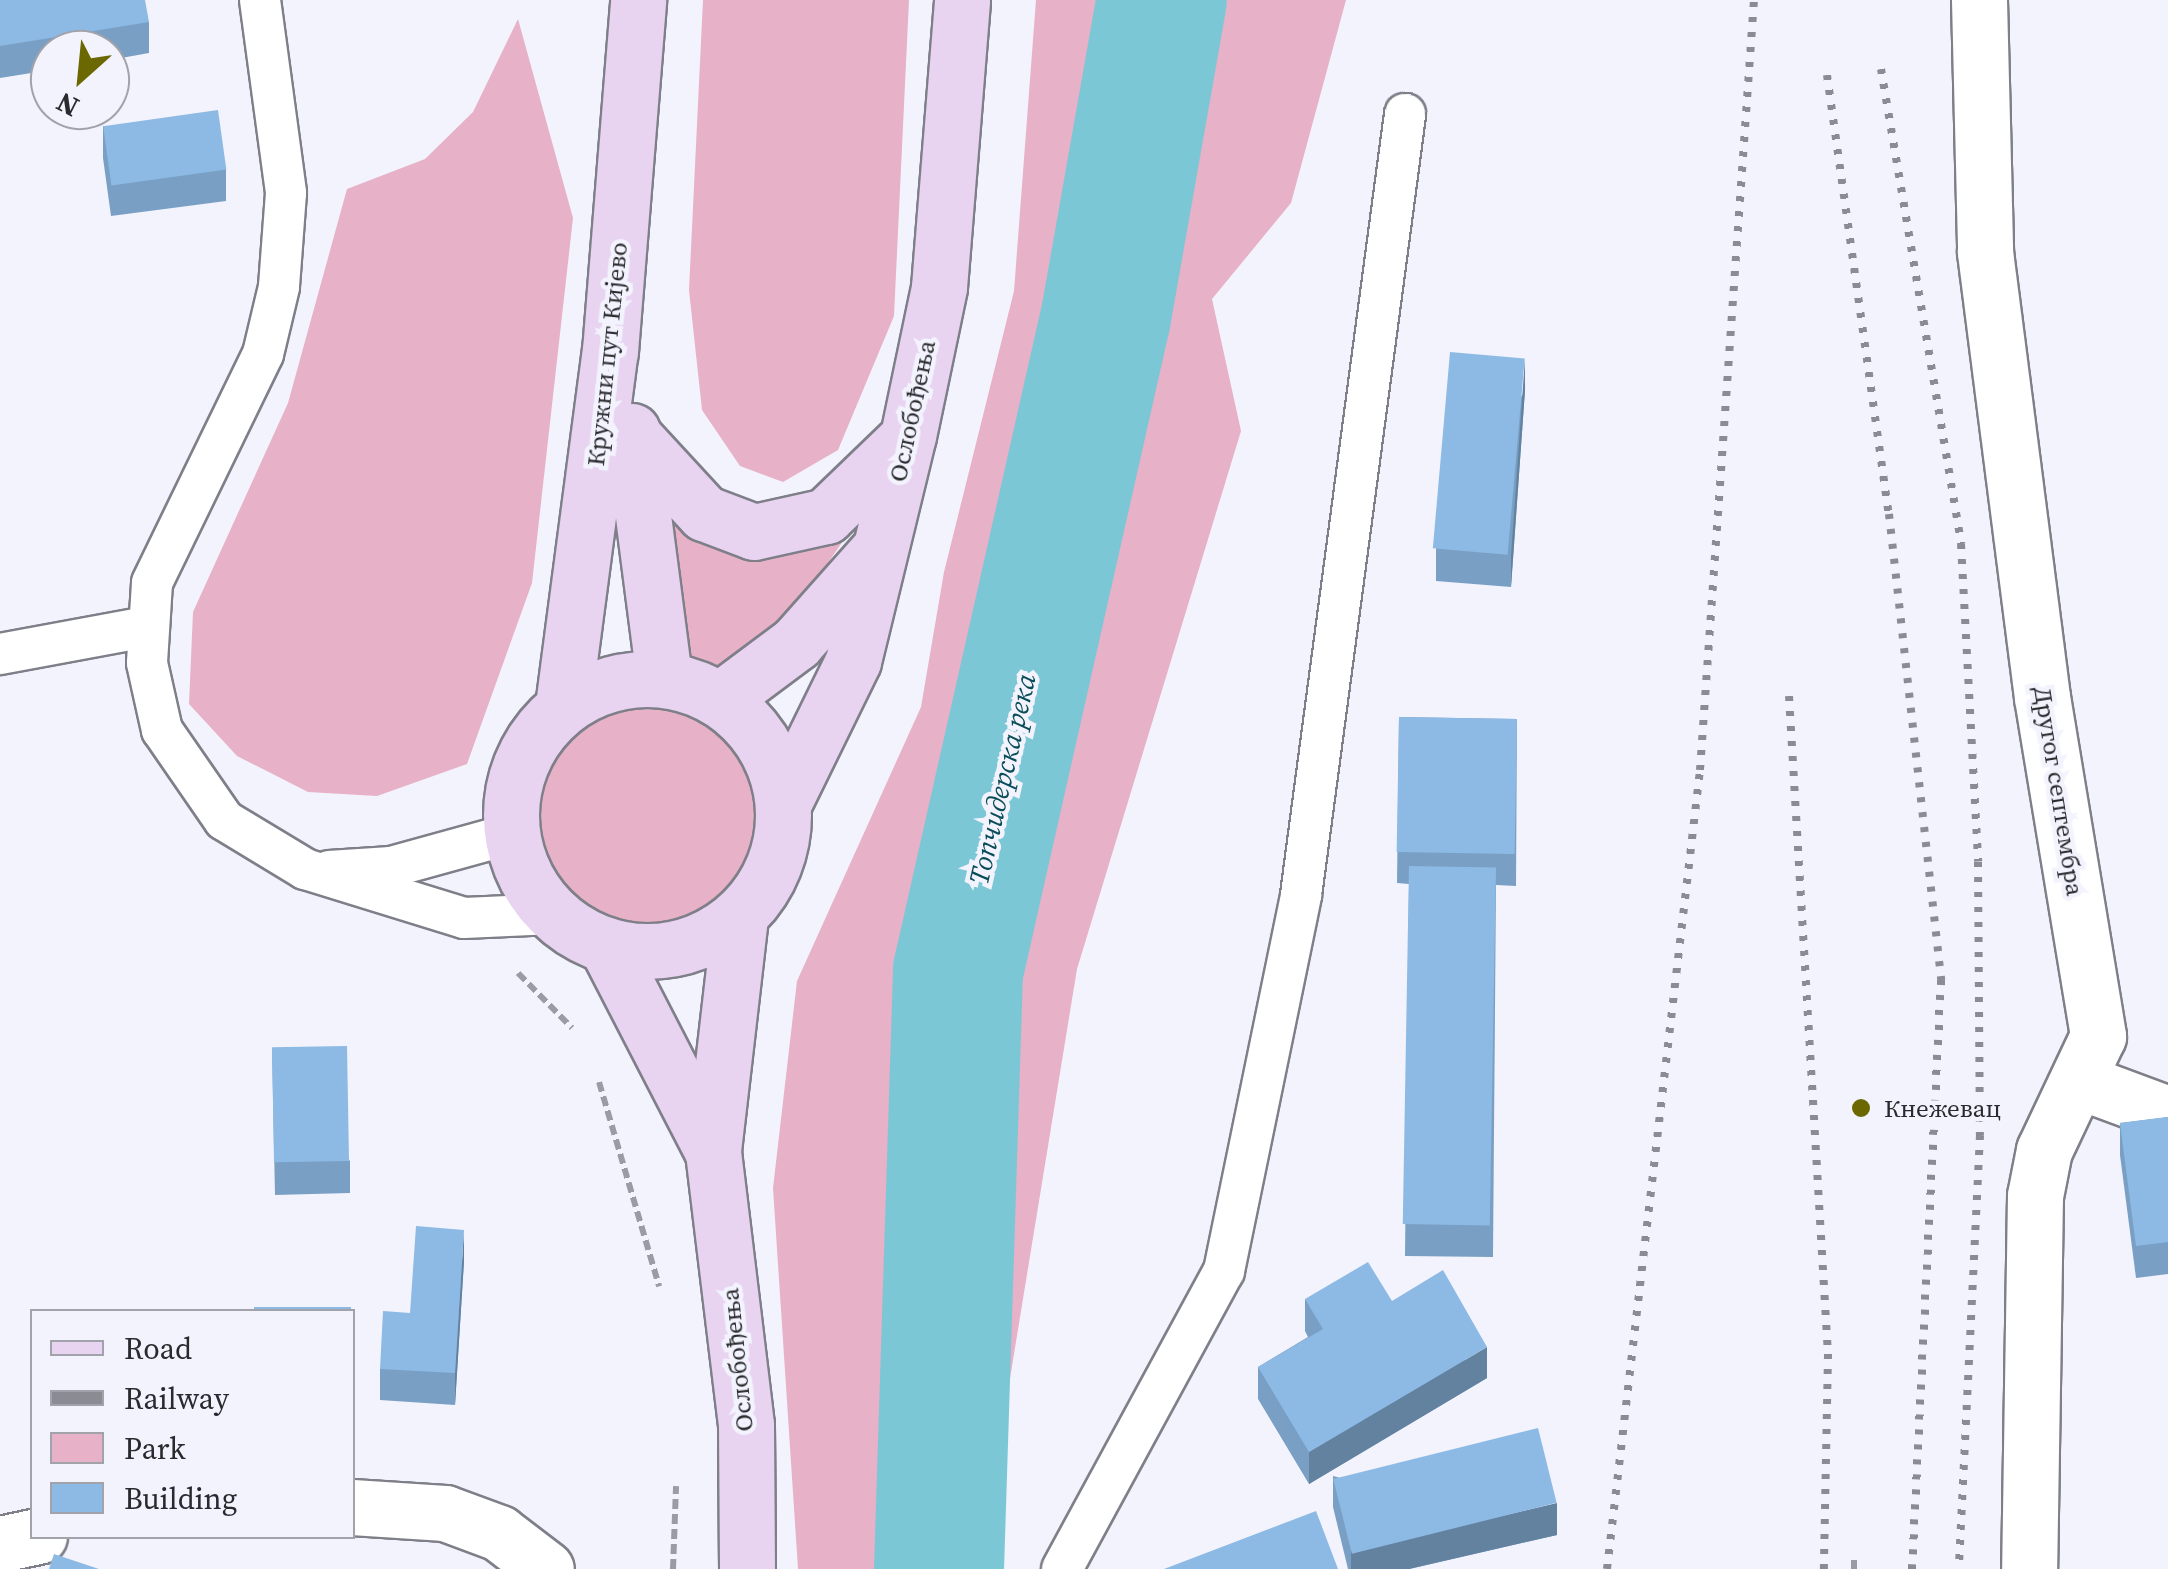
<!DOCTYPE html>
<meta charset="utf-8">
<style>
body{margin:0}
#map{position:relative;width:2168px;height:1569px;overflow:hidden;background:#f3f3fe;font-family:"Source Serif 4",serif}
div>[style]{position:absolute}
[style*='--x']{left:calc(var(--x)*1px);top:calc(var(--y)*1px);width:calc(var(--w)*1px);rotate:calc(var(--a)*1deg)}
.green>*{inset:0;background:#e7b1c7}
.round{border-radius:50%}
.river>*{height:130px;margin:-65px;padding:0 65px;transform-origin:65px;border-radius:65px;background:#7cc7d6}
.path>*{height:6px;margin-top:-3px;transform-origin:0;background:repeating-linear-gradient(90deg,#9b9ca3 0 10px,transparent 0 15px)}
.roads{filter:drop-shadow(2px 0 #7e7f88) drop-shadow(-2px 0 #7e7f88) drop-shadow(0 2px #7e7f88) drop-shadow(0 -2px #7e7f88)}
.service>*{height:40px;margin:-20px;padding:0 20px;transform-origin:20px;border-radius:20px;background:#fff}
.minor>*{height:55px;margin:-27.5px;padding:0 27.5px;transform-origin:27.5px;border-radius:27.5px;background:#fff}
.secondary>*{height:55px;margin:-27.5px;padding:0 27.5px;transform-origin:27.5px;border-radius:27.5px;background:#e8d3f0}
.secondary>.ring{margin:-27.5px;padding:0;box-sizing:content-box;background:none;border:55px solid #e8d3f0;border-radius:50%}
.rail>*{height:8px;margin-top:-4px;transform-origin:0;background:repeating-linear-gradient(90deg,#8b8c93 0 5px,transparent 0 15px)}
.wall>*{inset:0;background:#79a0c4}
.shaded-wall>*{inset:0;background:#6382a0}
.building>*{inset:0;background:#8dbae4;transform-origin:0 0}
.dots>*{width:28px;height:28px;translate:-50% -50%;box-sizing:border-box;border:5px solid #f3f3fe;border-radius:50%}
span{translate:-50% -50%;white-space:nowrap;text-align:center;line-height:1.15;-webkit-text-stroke:9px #f3f3fe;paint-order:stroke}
.street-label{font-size:25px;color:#292a2d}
.poi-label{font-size:25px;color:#292a2d}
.left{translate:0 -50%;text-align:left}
.water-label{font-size:28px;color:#094d59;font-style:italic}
.legend{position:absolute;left:30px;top:1309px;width:325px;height:230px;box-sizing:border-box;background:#f3f3fe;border:2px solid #a2a3aa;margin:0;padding:12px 18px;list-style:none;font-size:30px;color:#292a2d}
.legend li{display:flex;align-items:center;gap:20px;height:50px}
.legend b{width:50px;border:2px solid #a2a3aa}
.north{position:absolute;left:30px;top:30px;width:100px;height:100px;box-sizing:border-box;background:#f3f3fe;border:2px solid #a2a3aa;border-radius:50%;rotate:207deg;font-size:28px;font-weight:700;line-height:40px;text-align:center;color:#292a2d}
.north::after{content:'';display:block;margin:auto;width:35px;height:45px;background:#6b6802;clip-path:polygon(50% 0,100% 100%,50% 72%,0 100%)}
</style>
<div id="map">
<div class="green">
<div style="clip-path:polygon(703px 0,909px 0,894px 316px,838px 450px,783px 482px,740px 466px,702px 410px,689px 290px)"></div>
<div style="clip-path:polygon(1036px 0,1346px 0,1291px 203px,1212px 299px,1241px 431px,1077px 969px,995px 1470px,997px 1569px,798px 1569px,773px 1188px,797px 981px,921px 707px,944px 572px,1014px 291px)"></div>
<div style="clip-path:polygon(518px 19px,573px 218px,532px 583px,467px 764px,377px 796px,308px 792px,237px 756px,189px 704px,193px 612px,288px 403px,347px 189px,425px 159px,473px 112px)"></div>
<div style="clip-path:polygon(654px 483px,697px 528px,880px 488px,779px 633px,730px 673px,682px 663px)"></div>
<div class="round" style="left:541px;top:707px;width:216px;height:216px"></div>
</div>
<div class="river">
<div style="--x:939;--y:1569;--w:598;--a:-88.18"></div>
<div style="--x:958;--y:971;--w:672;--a:-77.27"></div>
<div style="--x:1106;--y:316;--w:321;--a:-80"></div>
</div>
<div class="path">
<div style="--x:518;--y:973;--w:77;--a:45.5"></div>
<div style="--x:599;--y:1082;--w:213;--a:73.6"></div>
<div style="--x:673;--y:1569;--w:83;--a:-87.9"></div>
<div style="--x:1854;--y:1569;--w:9;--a:-90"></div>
</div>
<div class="roads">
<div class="service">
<div style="--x:260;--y:0;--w:195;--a:82.3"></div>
<div style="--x:286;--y:193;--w:94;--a:94.3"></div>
<div style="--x:279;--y:287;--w:69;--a:103.4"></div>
<div style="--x:263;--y:354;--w:254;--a:115.9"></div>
<div style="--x:152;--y:583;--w:80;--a:93.6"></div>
<div style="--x:147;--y:663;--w:69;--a:77.4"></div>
<div style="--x:162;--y:730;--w:109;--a:55.4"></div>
<div style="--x:224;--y:820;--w:95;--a:31.2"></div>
<div style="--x:305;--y:869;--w:166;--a:17.1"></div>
<div style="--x:464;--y:918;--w:89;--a:-2.6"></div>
<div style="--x:0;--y:654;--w:147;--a:-10.5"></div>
<div style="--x:329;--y:871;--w:62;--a:-3.7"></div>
<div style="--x:391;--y:867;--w:124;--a:-15.4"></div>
<div style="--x:1062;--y:1569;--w:339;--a:-61.5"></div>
<div style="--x:1224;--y:1271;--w:384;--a:-78.4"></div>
<div style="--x:1301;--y:895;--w:788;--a:-82.41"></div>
</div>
<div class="minor">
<div style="--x:1979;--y:0;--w:252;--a:88.6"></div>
<div style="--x:1985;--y:252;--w:449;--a:82.7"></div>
<div style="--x:2042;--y:697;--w:344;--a:80.6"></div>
<div style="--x:2098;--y:1036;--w:126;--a:115.3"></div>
<div style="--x:2044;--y:1150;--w:47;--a:101.1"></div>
<div style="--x:2035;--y:1196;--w:373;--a:90.9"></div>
<div style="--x:2082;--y:1082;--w:92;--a:20.4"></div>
<div style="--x:352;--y:1507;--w:93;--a:3.7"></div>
<div style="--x:445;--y:1513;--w:58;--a:20.3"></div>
<div style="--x:499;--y:1533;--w:59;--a:37.5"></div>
<div style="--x:0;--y:1544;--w:40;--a:-12"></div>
</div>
<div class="secondary">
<div style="--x:632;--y:431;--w:250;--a:82.6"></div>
<div style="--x:633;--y:436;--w:105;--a:47.3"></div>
<div style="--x:704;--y:513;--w:53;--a:20.8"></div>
<div style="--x:754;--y:532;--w:74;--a:-12.5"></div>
<div style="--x:826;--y:516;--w:108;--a:-43.9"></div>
<div class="ring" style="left:511px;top:679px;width:217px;height:217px"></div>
<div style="--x:721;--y:699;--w:94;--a:-36.7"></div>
<div style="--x:796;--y:643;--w:119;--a:-48.4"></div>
<div style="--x:563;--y:706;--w:358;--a:-82.5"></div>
<div style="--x:610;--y:351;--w:352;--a:-85.4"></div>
<div style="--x:784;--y:802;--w:157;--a:-63.9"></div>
<div style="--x:853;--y:661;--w:232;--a:-76.3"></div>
<div style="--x:908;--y:436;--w:152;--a:-78.2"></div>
<div style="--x:939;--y:287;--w:288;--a:-85.4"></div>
<div style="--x:740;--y:917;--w:237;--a:96.6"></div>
<div style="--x:713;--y:1152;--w:275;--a:83.1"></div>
<div style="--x:746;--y:1425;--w:144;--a:89.6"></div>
<div style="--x:606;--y:945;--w:233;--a:62.7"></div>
</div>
</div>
<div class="rail">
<div style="--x:1881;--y:69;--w:482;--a:80.4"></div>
<div style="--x:1961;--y:544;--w:318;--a:86.9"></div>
<div style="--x:1978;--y:862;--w:273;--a:89.6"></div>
<div style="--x:1980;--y:1135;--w:435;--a:92.8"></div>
<div style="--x:1827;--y:75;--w:443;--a:82"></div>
<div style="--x:1889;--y:514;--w:469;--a:83.6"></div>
<div style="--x:1941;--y:980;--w:590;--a:92.82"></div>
<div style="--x:1789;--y:696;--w:659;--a:86.61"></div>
<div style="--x:1828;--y:1354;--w:215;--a:91.1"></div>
<div style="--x:1607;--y:1569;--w:804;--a:-83.36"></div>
<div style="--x:1700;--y:770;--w:772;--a:-85.99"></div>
</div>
<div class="wall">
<div style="clip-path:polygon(0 0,149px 22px,149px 53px,110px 60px,110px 50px,50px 50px,50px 70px,0 78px)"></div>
<div style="clip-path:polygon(103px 126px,226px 169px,226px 201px,111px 216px,103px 158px)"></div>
<div style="clip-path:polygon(1525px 390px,1511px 587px,1436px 581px,1436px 549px)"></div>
<div style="clip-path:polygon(1399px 717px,1517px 719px,1516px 886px,1496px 885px,1493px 1257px,1405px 1256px,1409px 884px,1397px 883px)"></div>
<div style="clip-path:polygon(272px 1048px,350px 1161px,350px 1193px,275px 1195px)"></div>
<div style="clip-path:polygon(2168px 1117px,2168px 1274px,2136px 1278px,2120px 1155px,2120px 1123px)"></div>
<div style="clip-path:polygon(464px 1261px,455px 1405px,380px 1400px,380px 1369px,410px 1313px)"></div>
<div style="clip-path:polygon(1305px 1299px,1392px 1301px,1487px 1378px,1309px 1484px,1258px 1399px,1258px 1367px,1308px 1337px,1305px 1331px)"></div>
<div style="clip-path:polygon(1333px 1476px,1557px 1535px,1409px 1569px,1348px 1569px,1333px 1507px)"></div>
</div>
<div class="shaded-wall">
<div style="clip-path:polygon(1525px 358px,1525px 390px,1511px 587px,1511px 555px)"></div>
<div style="clip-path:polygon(464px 1230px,464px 1261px,455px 1405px,455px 1373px)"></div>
<div style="clip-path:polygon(1487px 1347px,1487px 1378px,1309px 1484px,1309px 1452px)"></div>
<div style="clip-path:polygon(1557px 1503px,1557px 1535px,1409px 1569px,1351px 1569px,1351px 1551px)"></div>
</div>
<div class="building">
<div style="clip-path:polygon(0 0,145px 0,149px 22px,0 46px)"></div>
<div style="left:218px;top:110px;width:60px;height:116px;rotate:82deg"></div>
<div style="left:1450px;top:352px;width:75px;height:197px;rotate:5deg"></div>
<div style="left:1399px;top:717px;width:118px;height:135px;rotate:1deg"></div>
<div style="left:1409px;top:866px;width:87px;height:358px;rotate:1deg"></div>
<div style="left:347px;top:1046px;width:115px;height:75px;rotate:89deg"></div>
<div style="clip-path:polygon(2168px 1117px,2168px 1242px,2136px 1246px,2120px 1123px)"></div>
<div style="clip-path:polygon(416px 1226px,464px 1230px,455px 1373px,380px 1369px,383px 1311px,410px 1313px)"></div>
<div style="clip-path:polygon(1368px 1262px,1392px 1301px,1443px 1270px,1487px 1347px,1309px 1452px,1258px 1367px,1323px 1329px,1305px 1299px)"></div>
<div style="left:254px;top:1307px;width:97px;height:5px"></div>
<div style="left:1538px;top:1428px;width:77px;height:211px;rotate:76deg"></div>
<div style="clip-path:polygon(1316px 1511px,1338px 1569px,1164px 1569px)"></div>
<div style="clip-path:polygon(54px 1554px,99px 1569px,49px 1569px)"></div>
</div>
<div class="dots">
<div style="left:1861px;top:1108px;background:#6b6802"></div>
</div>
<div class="street-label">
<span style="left:607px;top:354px;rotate:-84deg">Кружни пут Кијево</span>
<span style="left:912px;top:411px;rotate:-78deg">Ослобођења</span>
<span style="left:2059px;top:791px;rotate:81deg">Другог септембра</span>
<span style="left:737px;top:1360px;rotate:-96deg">Ослобођења</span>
</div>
<div class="poi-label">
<span class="left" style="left:1884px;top:1108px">Кнежевац</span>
</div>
<div class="water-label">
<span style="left:1002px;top:779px;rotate:-77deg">Топчидерска река</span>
</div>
<ul class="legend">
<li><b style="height:12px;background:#e8d3f0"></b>Road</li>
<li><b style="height:12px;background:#8b8c93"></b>Railway</li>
<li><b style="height:28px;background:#e7b1c7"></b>Park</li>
<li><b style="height:28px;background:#8dbae4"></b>Building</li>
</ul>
<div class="north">N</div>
</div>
